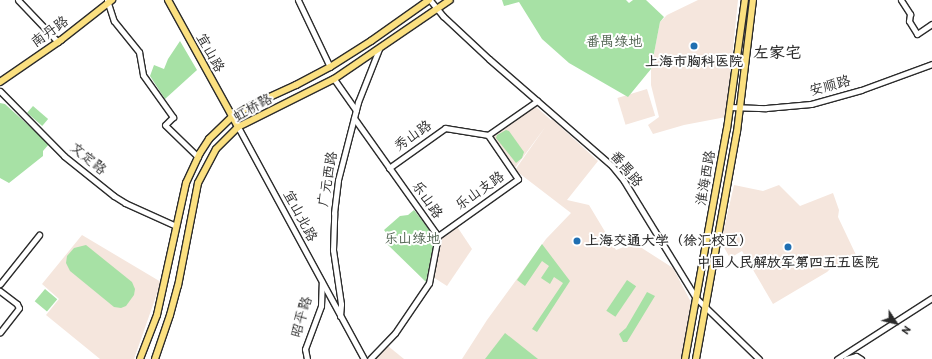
<!DOCTYPE html>
<meta charset="utf-8">
<style>
body{margin:0}
#map{position:relative;width:932px;height:359px;overflow:hidden;background:#fff;font-family:Itim,"LXGW WenKai TC",sans-serif}
div>[style]{position:absolute}
[style*='--x']{left:calc(var(--x)*1px);top:calc(var(--y)*1px);width:calc(var(--w)*1px);rotate:calc(var(--a)*1deg)}
.built>*{inset:0;background:#f5e6dd;transform-origin:0 0}
.green>*{inset:0;background:#a7e1a5;transform-origin:0 0}
.roads{filter:drop-shadow(1px 0 #2b2b2b) drop-shadow(-1px 0 #2b2b2b) drop-shadow(0 1px #2b2b2b) drop-shadow(0 -1px #2b2b2b)}
.minor>*{height:5px;margin:-2.5px;padding:0 2.5px;transform-origin:2.5px;border-radius:2.5px;background:#fff}
.major>*{height:6px;margin:-3px;padding:0 3px;transform-origin:3px;border-radius:3px;background:#fbe080}
.dots>*{width:11px;height:11px;translate:-50% -50%;box-sizing:border-box;border:2px solid #fff;border-radius:50%}
span{translate:-50% -50%;white-space:nowrap;text-align:center;line-height:1.15;-webkit-text-stroke:4px #fff;paint-order:stroke}
.street-label{font-size:14px;color:#2b2b2b}
.park-label{font-size:14px;color:#506250}
.poi-label{font-size:14px;color:#2b2b2b;font-weight:700}
.left{translate:0 -50%;text-align:left}
.quarter-label{font-size:16px;color:#2b2b2b;font-weight:700}
.north{position:absolute;left:876px;top:303px;width:40px;height:40px;-webkit-text-stroke:3px #fff;paint-order:stroke;rotate:125deg;font-size:11px;font-weight:700;line-height:16px;text-align:center;color:#2b2b2b}
.north::after{content:'';display:block;margin:auto;width:14px;height:18px;background:#2b2b2b;clip-path:polygon(50% 0,100% 100%,50% 72%,0 100%)}
</style>
<div id="map">
<div class="built">
<div style="clip-path:polygon(698px 0,738px 0,726px 117px,684px 125px,653px 134px,648px 125px,659px 117px,651px 85px,651px 69px,660px 22px,667px 15px)"></div>
<div style="left:647px;top:89px;width:28px;height:31px;rotate:73deg"></div>
<div style="clip-path:polygon(535px 106px,551px 120px,552px 119px,598px 161px,567px 200px,589px 205px,616px 250px,634px 243px,673px 268px,692px 304px,682px 359px,462px 359px,487px 320px,546px 239px,571px 213px,515px 170px,546px 126px,515px 168px,493px 136px)"></div>
<div style="clip-path:polygon(734px 185px,763px 191px,779px 185px,800px 206px,833px 193px,839px 210px,838px 217px,856px 255px,832px 267px,827px 272px,773px 304px,742px 251px,730px 258px,721px 242px)"></div>
<div style="clip-path:polygon(456px 225px,472px 249px,447px 286px,433px 277px,442px 236px)"></div>
<div style="clip-path:polygon(82px 235px,161px 282px,134px 359px,100px 359px,46px 315px,59px 299px,42px 284px)"></div>
<div style="clip-path:polygon(388px 346px,404px 359px,373px 359px)"></div>
</div>
<div class="green">
<div style="clip-path:polygon(502px 0,626px 0,629px 3px,633px 0,646px 0,664px 17px,660px 22px,651px 69px,628px 97px,569px 63px,542px 39px,519px 2px,504px 6px)"></div>
<div style="clip-path:polygon(180px 41px,197px 70px,165px 99px,150px 76px,154px 65px,164px 69px,168px 59px)"></div>
<div style="clip-path:polygon(0 103px,5px 104px,49px 144px,43px 151px,43px 156px,9px 183px,0 178px)"></div>
<div style="left:33px;top:106px;width:20px;height:9px;rotate:41deg"></div>
<div style="clip-path:polygon(506px 130px,509px 131px,524px 152px,522px 158px,516px 163px,496px 138px,497px 135px)"></div>
<div style="clip-path:polygon(414px 210px,435px 237px,426px 282px,387px 244px,391px 239px,384px 230px,400px 216px,408px 215px)"></div>
<div style="clip-path:polygon(542px 244px,570px 281px,537px 332px,532px 329px,563px 283px,554px 277px,550px 284px,541px 278px,549px 266px,542px 261px,525px 286px,517px 280px)"></div>
<div style="clip-path:polygon(86px 245px,132px 282px,135px 289px,134px 295px,126px 306px,121px 308px,114px 307px,70px 271px,66px 263px,67px 256px,74px 248px)"></div>
<div style="left:627px;top:280px;width:11px;height:37px;rotate:34deg"></div>
<div style="left:45px;top:289px;width:16px;height:16px;rotate:40deg"></div>
<div style="clip-path:polygon(647px 292px,655px 296px,627px 342px,623px 342px,619px 334px,626px 328px)"></div>
<div style="clip-path:polygon(505px 333px,538px 359px,485px 359px)"></div>
</div>
<div class="roads">
<div class="minor">
<div style="--x:18;--y:0;--w:58;--a:46.4"></div>
<div style="--x:107;--y:0;--w:22;--a:72"></div>
<div style="--x:114;--y:21;--w:40;--a:51"></div>
<div style="--x:139;--y:52;--w:23;--a:80"></div>
<div style="--x:143;--y:75;--w:52;--a:54.5"></div>
<div style="--x:173;--y:117;--w:11;--a:135"></div>
<div style="--x:165;--y:125;--w:46;--a:44.1"></div>
<div style="--x:298;--y:0;--w:74;--a:64.5"></div>
<div style="--x:430;--y:0;--w:21;--a:51"></div>
<div style="--x:443;--y:16;--w:63;--a:43.1"></div>
<div style="--x:489;--y:59;--w:163;--a:41"></div>
<div style="--x:612;--y:166;--w:19;--a:51"></div>
<div style="--x:624;--y:181;--w:137;--a:58.4"></div>
<div style="--x:696;--y:298;--w:88;--a:44.1"></div>
<div style="--x:901;--y:0;--w:17;--a:57"></div>
<div style="--x:910;--y:14;--w:7;--a:98"></div>
<div style="--x:909;--y:21;--w:15;--a:58"></div>
<div style="--x:917;--y:34;--w:18;--a:-34"></div>
<div style="--x:334;--y:79;--w:38;--a:55"></div>
<div style="--x:0;--y:91;--w:91;--a:45.4"></div>
<div style="--x:64;--y:156;--w:64;--a:38.7"></div>
<div style="--x:114;--y:196;--w:13;--a:32"></div>
<div style="--x:125;--y:203;--w:56;--a:24.3"></div>
<div style="--x:729;--y:107;--w:37;--a:2"></div>
<div style="--x:766;--y:108;--w:45;--a:-5.1"></div>
<div style="--x:811;--y:104;--w:52;--a:-15.6"></div>
<div style="--x:861;--y:90;--w:76;--a:-20.1"></div>
<div style="--x:354;--y:118;--w:145;--a:54.6"></div>
<div style="--x:438;--y:236;--w:48;--a:100.8"></div>
<div style="--x:429;--y:283;--w:60;--a:124.2"></div>
<div style="--x:395;--y:333;--w:36;--a:134"></div>
<div style="--x:238;--y:127;--w:264;--a:61.5"></div>
<div style="--x:389;--y:168;--w:69;--a:-35.5"></div>
<div style="--x:445;--y:128;--w:44;--a:9.2"></div>
<div style="--x:488;--y:135;--w:60;--a:-34.8"></div>
<div style="--x:438;--y:236;--w:98;--a:-35.5"></div>
<div style="--x:518;--y:179;--w:53;--a:-124.3"></div>
<div style="--x:0;--y:284;--w:63;--a:-51.5"></div>
<div style="--x:0;--y:291;--w:21;--a:37"></div>
<div style="--x:17;--y:304;--w:4;--a:63"></div>
<div style="--x:19;--y:308;--w:31;--a:128"></div>
<div style="--x:340;--y:316;--w:12;--a:-85"></div>
<div style="--x:341;--y:304;--w:55;--a:-98.4"></div>
<div style="--x:333;--y:250;--w:37;--a:-88"></div>
<div style="--x:334;--y:213;--w:33;--a:-83"></div>
<div style="--x:338;--y:180;--w:81;--a:-75.6"></div>
<div style="--x:358;--y:102;--w:57;--a:-68.4"></div>
<div style="--x:307;--y:359;--w:10;--a:-101"></div>
<div style="--x:305;--y:349;--w:46;--a:-69.6"></div>
<div style="--x:321;--y:306;--w:24;--a:-88"></div>
<div style="--x:837;--y:359;--w:113;--a:-32.7"></div>
<div style="--x:846;--y:359;--w:10;--a:-17"></div>
<div style="--x:856;--y:356;--w:6;--a:31"></div>
</div>
<div class="major">
<div style="--x:168;--y:0;--w:145;--a:61.1"></div>
<div style="--x:0;--y:82;--w:74;--a:-34.5"></div>
<div style="--x:61;--y:40;--w:65;--a:-38.1"></div>
<div style="--x:140;--y:359;--w:47;--a:-68.9"></div>
<div style="--x:157;--y:315;--w:135;--a:-77.6"></div>
<div style="--x:186;--y:183;--w:33;--a:-65"></div>
<div style="--x:200;--y:153;--w:17;--a:-57"></div>
<div style="--x:209;--y:139;--w:32;--a:-44"></div>
<div style="--x:232;--y:117;--w:21;--a:-31"></div>
<div style="--x:250;--y:106;--w:51;--a:-24.5"></div>
<div style="--x:296;--y:85;--w:38;--a:-28"></div>
<div style="--x:330;--y:67;--w:49;--a:-32.4"></div>
<div style="--x:371;--y:41;--w:71;--a:-35.3"></div>
<div style="--x:155;--y:359;--w:46;--a:-71.2"></div>
<div style="--x:170;--y:315;--w:30;--a:-75"></div>
<div style="--x:178;--y:286;--w:105;--a:-79"></div>
<div style="--x:198;--y:183;--w:38;--a:-62"></div>
<div style="--x:216;--y:149;--w:31;--a:-45"></div>
<div style="--x:238;--y:127;--w:107;--a:-26.6"></div>
<div style="--x:334;--y:79;--w:140;--a:-34.3"></div>
<div style="--x:685;--y:359;--w:234;--a:-79.7"></div>
<div style="--x:727;--y:129;--w:130;--a:-82.1"></div>
<div style="--x:696;--y:359;--w:231;--a:-79.8"></div>
<div style="--x:737;--y:132;--w:133;--a:-83.1"></div>
</div>
</div>
<div class="dots">
<div style="left:694px;top:46px;background:#1f6fb2"></div>
<div style="left:577px;top:241px;background:#1f6fb2"></div>
<div style="left:788px;top:247px;background:#1f6fb2"></div>
</div>
<div class="street-label">
<span style="left:50px;top:32px;rotate:-36deg">南丹路</span>
<span style="left:210px;top:53px;rotate:61deg">宜山路</span>
<span style="left:830px;top:86px;rotate:-15deg">安顺路</span>
<span style="left:253px;top:108px;rotate:-29deg">虹桥路</span>
<span style="left:413px;top:136px;rotate:-35deg">秀山路</span>
<span style="left:88px;top:159px;rotate:39deg">文定路</span>
<span style="left:626px;top:169px;rotate:50deg">番禺路</span>
<span style="left:706px;top:178px;rotate:-80deg">淮海西路</span>
<span style="left:328px;top:179px;rotate:-80deg">广元西路</span>
<span style="left:480px;top:191px;rotate:-35deg">乐山支路</span>
<span style="left:427px;top:200px;rotate:55deg">乐山路</span>
<span style="left:300px;top:216px;rotate:62deg">宜山北路</span>
<span style="left:302px;top:317px;rotate:-74deg">昭平路</span>
</div>
<div class="park-label">
<span style="left:614px;top:42px">番禺绿地</span>
<span style="left:412px;top:239px">乐山绿地</span>
</div>
<div class="poi-label">
<span style="left:694px;top:62px">上海市胸科医院</span>
<span class="left" style="left:585px;top:241px">上海交通大学（徐汇校区）</span>
<span style="left:788px;top:263px">中国人民解放军第四五五医院</span>
</div>
<div class="quarter-label">
<span style="left:777px;top:53px">左家宅</span>
</div>
<div class="north">N</div>
</div>
